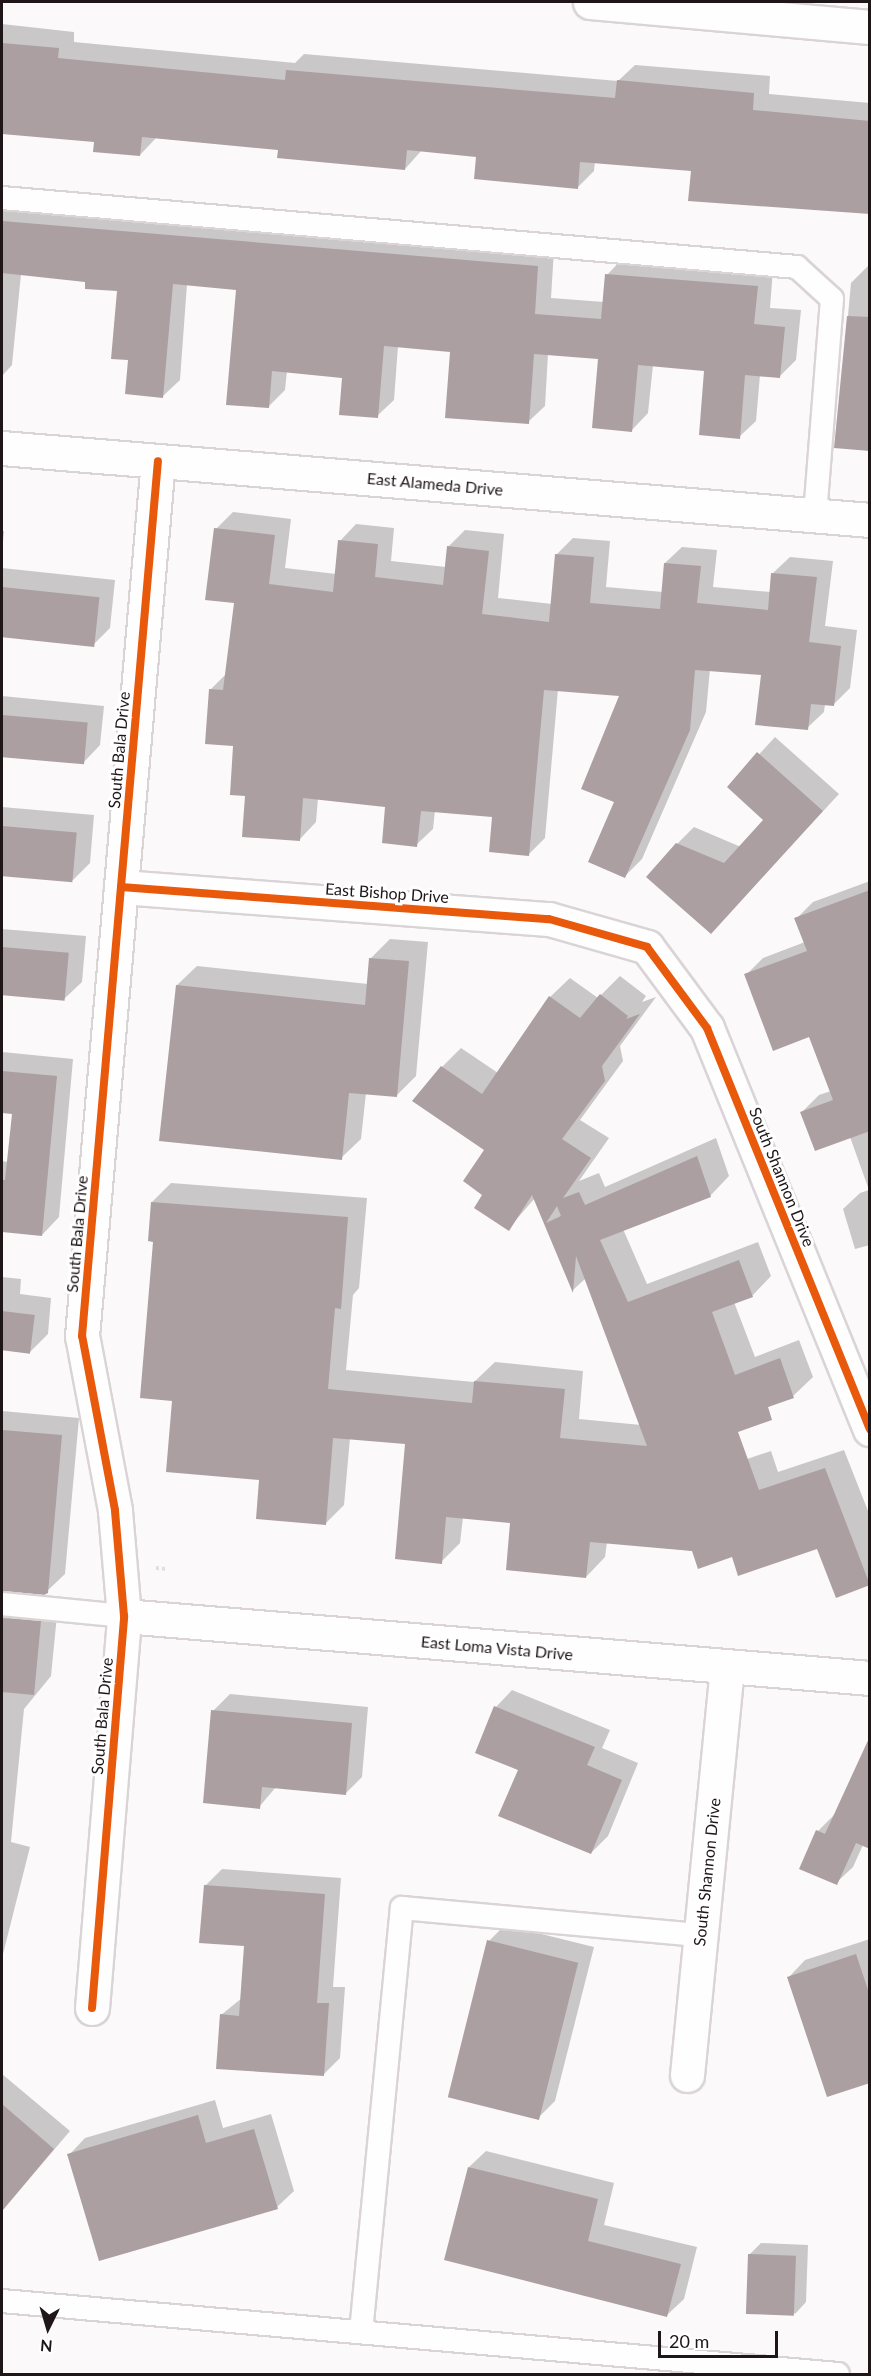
<!DOCTYPE html>
<style>
body{margin:0}
#map{position:relative;width:871px;height:2376px;overflow:hidden;background:#fcf9fa;font-family:Lato,sans-serif}
div>[style]{position:absolute}
[style*='--x']{left:calc(var(--x)*1px);top:calc(var(--y)*1px);width:calc(var(--w)*1px);rotate:calc(var(--a)*1deg)}
.shadow>*{inset:0;background:#0003}
.building>*{inset:0;background:#ab9fa2;transform-origin:0 0}
.path>*{height:4px;margin-top:-2px;transform-origin:0;background:repeating-linear-gradient(90deg,#e0e0e0 0 3px,transparent 0 6px)}
.roads{filter:drop-shadow(2px 0 #dad4d6) drop-shadow(-2px 0 #dad4d6) drop-shadow(0 2px #dad4d6) drop-shadow(0 -2px #dad4d6)}
.service>*{height:22px;margin:-11px;padding:0 11px;transform-origin:11px;border-radius:11px;background:#fffefe}
.minor>*{height:33px;margin:-16.5px;padding:0 16.5px;transform-origin:16.5px;border-radius:16.5px;background:#fffefe}
.cycleway>*{height:8px;margin:-4px;padding:0 4px;transform-origin:4px;border-radius:4px;background:#e8590c}
span{translate:-50% -50%;white-space:nowrap;text-align:center;line-height:1.15;-webkit-text-stroke:6px #fff;paint-order:stroke}
.street-label{font-size:16px;color:#1f1618}
.frame{position:absolute;inset:0;border:3px solid #1f1618;pointer-events:none}
.north{position:absolute;left:18px;top:2298px;width:60px;height:60px;-webkit-text-stroke:4px #fff;paint-order:stroke;rotate:185deg;font-size:16px;font-weight:700;line-height:24px;text-align:center;color:#1f1618}
.north::after{content:'';display:block;margin:auto;width:21px;height:27px;background:#1f1618;clip-path:polygon(50% 0,100% 100%,50% 72%,0 100%)}
.scale{position:absolute;left:658px;top:2331px;width:120px;height:27px;box-sizing:border-box;border:3px solid #1f1618;border-top:0;padding-left:8px;font-size:18px;line-height:21px;white-space:nowrap;color:#1f1618;-webkit-text-stroke:4px #fff;paint-order:stroke}
</style>
<div id="map">
<div class="shadow">
<div style="clip-path:polygon(2px 24px,74px 32px,74px 42px,295px 63px,304px 54px,618px 81px,635px 65px,770px 76px,769px 94px,870px 103px,870px 213px,692px 170px,595px 161px,594px 171px,577px 188px,477px 155px,422px 150px,405px 169px,279px 149px,156px 138px,140px 155px,96px 140px,2px 133px)"></div>
<div style="clip-path:polygon(2px 203px,554px 250px,551px 298px,604px 302px,607px 275px,623px 258px,773px 269px,770px 308px,801px 310px,796px 360px,780px 376px,760px 375px,756px 421px,739px 437px,706px 369px,653px 365px,648px 413px,632px 430px,599px 357px,548px 354px,545px 406px,528px 422px,451px 350px,398px 346px,394px 400px,377px 416px,344px 376px,287px 371px,285px 390px,268px 407px,238px 288px,187px 284px,180px 380px,163px 396px,129px 359px,119px 290px,87px 281px,21px 274px,12px 365px,2px 376px)"></div>
<div style="clip-path:polygon(868px 266px,870px 449px,836px 446px,851px 283px)"></div>
<div style="clip-path:polygon(233px 512px,291px 519px,285px 568px,336px 574px,340px 541px,356px 524px,394px 528px,391px 561px,446px 567px,448px 547px,465px 530px,504px 534px,498px 598px,552px 604px,557px 554px,573px 538px,610px 541px,606px 587px,663px 592px,665px 563px,682px 547px,717px 550px,713px 587px,771px 592px,773px 573px,790px 557px,833px 561px,825px 626px,857px 630px,850px 688px,833px 705px,825px 704px,824px 712px,807px 728px,762px 674px,710px 669px,706px 712px,642px 859px,625px 876px,616px 801px,621px 695px,558px 689px,545px 838px,529px 854px,494px 815px,435px 810px,433px 829px,416px 845px,387px 806px,318px 798px,316px 822px,300px 839px,247px 794px,235px 744px,210px 690px,227px 673px,235px 602px,216px 529px)"></div>
<div style="clip-path:polygon(2px 531px,4px 531px,2px 553px)"></div>
<div style="clip-path:polygon(2px 568px,115px 580px,110px 628px,93px 645px,2px 636px)"></div>
<div style="clip-path:polygon(2px 696px,104px 706px,100px 745px,83px 763px,2px 755px)"></div>
<div style="clip-path:polygon(775px 737px,839px 794px,711px 932px,677px 844px,694px 827px,741px 847px,765px 820px,729px 787px)"></div>
<div style="clip-path:polygon(2px 807px,94px 815px,90px 863px,73px 880px,2px 874px)"></div>
<div style="clip-path:polygon(870px 881px,870px 1245px,855px 1249px,843px 1209px,860px 1193px,869px 1190px,850px 1137px,802px 1112px,819px 1095px,831px 1091px,810px 1035px,746px 975px,763px 958px,805px 942px,796px 919px,813px 902px)"></div>
<div style="clip-path:polygon(2px 929px,86px 936px,82px 982px,64px 999px,2px 993px)"></div>
<div style="clip-path:polygon(390px 939px,428px 942px,416px 1076px,397px 1095px,366px 1093px,361px 1139px,341px 1158px,177px 985px,197px 966px,368px 984px,371px 958px)"></div>
<div style="clip-path:polygon(620px 976px,646px 996px,642px 1002px,656px 997px,620px 1046px,623px 1061px,580px 1120px,609px 1138px,579px 1181px,599px 1173px,605px 1187px,716px 1138px,729px 1176px,710px 1196px,623px 1229px,647px 1284px,758px 1242px,771px 1276px,752px 1296px,734px 1302px,755px 1357px,799px 1340px,813px 1377px,793px 1396px,734px 1422px,747px 1459px,771px 1451px,778px 1472px,844px 1450px,870px 1516px,869px 1584px,818px 1547px,733px 1555px,607px 1542px,605px 1557px,586px 1577px,512px 1522px,463px 1517px,460px 1543px,441px 1562px,406px 1443px,350px 1438px,344px 1505px,325px 1524px,261px 1478px,174px 1400px,152px 1202px,171px 1183px,367px 1198px,359px 1288px,353px 1295px,346px 1370px,474px 1382px,495px 1362px,583px 1371px,579px 1419px,641px 1425px,586px 1278px,573px 1290px,535px 1198px,508px 1229px,484px 1194px,486px 1150px,442px 1067px,461px 1048px,498px 1073px,550px 997px,570px 978px,598px 998px)"></div>
<div style="clip-path:polygon(2px 1052px,73px 1059px,59px 1217px,42px 1235px,2px 1231px,2px 1161px,8px 1162px,13px 1112px,2px 1111px)"></div>
<div style="clip-path:polygon(2px 1277px,21px 1279px,20px 1294px,51px 1298px,48px 1334px,30px 1352px,2px 1349px)"></div>
<div style="clip-path:polygon(2px 1411px,79px 1418px,65px 1574px,47px 1591px,6px 1589px,18px 1601px,58px 1605px,51px 1676px,24px 1709px,11px 1842px,30px 1847px,2px 1958px)"></div>
<div style="clip-path:polygon(512px 1690px,610px 1730px,602px 1748px,638px 1763px,608px 1836px,591px 1853px,520px 1769px,477px 1752px,496px 1707px)"></div>
<div style="clip-path:polygon(230px 1694px,368px 1707px,362px 1777px,345px 1794px,276px 1787px,259px 1807px,213px 1711px)"></div>
<div style="clip-path:polygon(834px 1815px,863px 1845px,853px 1867px,836px 1883px,818px 1831px)"></div>
<div style="clip-path:polygon(222px 1869px,341px 1878px,333px 1987px,345px 1987px,340px 2058px,323px 2075px,221px 2015px,242px 1998px,245px 1945px,205px 1886px)"></div>
<div style="clip-path:polygon(505px 1925px,594px 1947px,555px 2101px,538px 2118px,489px 1941px)"></div>
<div style="clip-path:polygon(870px 1939px,870px 2081px,789px 1977px,805px 1960px)"></div>
<div style="clip-path:polygon(2px 2074px,70px 2131px,2px 2211px)"></div>
<div style="clip-path:polygon(215px 2100px,223px 2128px,271px 2114px,294px 2191px,277px 2207px,69px 2155px,85px 2138px)"></div>
<div style="clip-path:polygon(486px 2151px,614px 2183px,604px 2225px,697px 2247px,684px 2299px,667px 2315px,469px 2167px)"></div>
<div style="clip-path:polygon(761px 2243px,808px 2245px,806px 2302px,795px 2314px,749px 2255px)"></div>
</div>
<div class="building">
<div style="clip-path:polygon(2px 43px,59px 48px,58px 58px,285px 80px,286px 70px,615px 98px,617px 80px,754px 93px,753px 110px,870px 121px,870px 214px,688px 201px,691px 171px,580px 162px,578px 189px,474px 179px,476px 157px,407px 150px,405px 170px,277px 158px,278px 150px,142px 137px,140px 156px,93px 152px,94px 142px,2px 134px)"></div>
<div style="clip-path:polygon(2px 221px,538px 266px,535px 314px,601px 319px,605px 274px,758px 286px,754px 324px,785px 327px,780px 378px,745px 375px,740px 439px,699px 435px,704px 371px,638px 365px,632px 432px,592px 428px,598px 359px,534px 354px,529px 424px,445px 418px,450px 352px,384px 346px,378px 418px,339px 415px,342px 378px,272px 371px,269px 408px,226px 405px,236px 290px,173px 284px,163px 398px,125px 394px,128px 360px,111px 359px,117px 291px,85px 289px,85px 282px,2px 273px)"></div>
<div style="clip-path:polygon(847px 316px,870px 317px,870px 451px,834px 448px)"></div>
<div style="clip-path:polygon(214px 528px,275px 535px,269px 584px,333px 592px,338px 540px,378px 544px,375px 577px,443px 585px,447px 546px,489px 551px,482px 614px,549px 622px,555px 554px,594px 557px,590px 603px,660px 609px,664px 563px,701px 566px,697px 603px,768px 610px,771px 573px,817px 577px,809px 642px,841px 646px,834px 706px,811px 704px,808px 730px,755px 725px,761px 675px,695px 670px,690px 730px,625px 878px,588px 862px,614px 802px,581px 789px,619px 696px,544px 690px,529px 856px,489px 852px,492px 817px,421px 811px,417px 847px,382px 843px,385px 807px,303px 798px,300px 841px,242px 837px,245px 796px,230px 795px,233px 746px,205px 744px,209px 689px,223px 690px,234px 603px,205px 600px)"></div>
<div style="left:2px;top:587px;width:98px;height:50px;rotate:6deg"></div>
<div style="left:2px;top:715px;width:86px;height:42px;rotate:5deg"></div>
<div style="clip-path:polygon(757px 752px,823px 811px,711px 934px,646px 877px,676px 843px,724px 863px,763px 820px,727px 787px)"></div>
<div style="left:2px;top:826px;width:75px;height:50px;rotate:5deg"></div>
<div style="clip-path:polygon(870px 890px,870px 1131px,815px 1151px,800px 1112px,833px 1100px,809px 1037px,773px 1051px,744px 974px,807px 951px,794px 918px)"></div>
<div style="left:2px;top:947px;width:67px;height:48px;rotate:5deg"></div>
<div style="clip-path:polygon(369px 958px,409px 961px,397px 1097px,349px 1093px,342px 1160px,159px 1141px,176px 985px,365px 1005px)"></div>
<div style="clip-path:polygon(evenodd,600px 994px,628px 1016px,626px 1019px,640px 1014px,602px 1066px,605px 1081px,562px 1139px,591px 1158px,563px 1198px,579px 1192px,585px 1205px,697px 1156px,711px 1197px,600px 1240px,628px 1302px,739px 1260px,753px 1297px,712px 1312px,735px 1375px,780px 1358px,794px 1398px,768px 1407px,772px 1420px,738px 1432px,759px 1490px,825px 1468px,870px 1585px,836px 1598px,817px 1549px,738px 1576px,732px 1557px,698px 1569px,692px 1551px,590px 1542px,586px 1578px,506px 1570px,510px 1523px,446px 1517px,442px 1564px,395px 1559px,405px 1444px,333px 1438px,326px 1525px,256px 1519px,259px 1480px,166px 1472px,172px 1401px,140px 1398px,153px 1242px,148px 1241px,151px 1202px,348px 1217px,341px 1309px,335px 1308px,328px 1389px,472px 1403px,474px 1381px,565px 1389px,560px 1438px,647px 1446px,576px 1256px,573px 1293px,532px 1195px,509px 1231px,474px 1208px,482px 1195px,463px 1181px,484px 1150px,412px 1101px,441px 1066px,482px 1094px,549px 996px,580px 1018px,600px 994px,557px 1206px,561px 1216px,546px 1223px,557px 1206px)"></div>
<div style="clip-path:polygon(2px 1071px,57px 1076px,42px 1236px,2px 1232px,2px 1180px,5px 1180px,12px 1114px,2px 1113px)"></div>
<div style="left:2px;top:1311px;width:33px;height:39px;rotate:7deg"></div>
<div style="clip-path:polygon(2px 1430px,62px 1435px,48px 1593px,44px 1595px,2px 1591px)"></div>
<div style="clip-path:polygon(2px 1618px,41px 1621px,34px 1695px,2px 1692px)"></div>
<div style="clip-path:polygon(494px 1706px,595px 1747px,587px 1765px,622px 1780px,591px 1854px,498px 1816px,518px 1770px,475px 1753px)"></div>
<div style="clip-path:polygon(211px 1710px,352px 1723px,346px 1795px,262px 1787px,260px 1809px,203px 1803px)"></div>
<div style="clip-path:polygon(870px 1736px,870px 1849px,856px 1843px,837px 1885px,799px 1869px,816px 1830px,825px 1834px)"></div>
<div style="clip-path:polygon(204px 1885px,325px 1894px,317px 2003px,329px 2003px,324px 2076px,216px 2069px,220px 2014px,239px 2016px,244px 1946px,199px 1943px)"></div>
<div style="left:487px;top:1940px;width:94px;height:162px;rotate:14deg"></div>
<div style="clip-path:polygon(856px 1954px,870px 1996px,870px 2083px,827px 2097px,787px 1977px)"></div>
<div style="clip-path:polygon(2px 2104px,54px 2149px,2px 2211px)"></div>
<div style="clip-path:polygon(198px 2115px,206px 2143px,254px 2129px,278px 2209px,99px 2261px,67px 2154px)"></div>
<div style="clip-path:polygon(468px 2167px,598px 2199px,588px 2241px,681px 2264px,667px 2317px,444px 2260px)"></div>
<div style="left:748px;top:2254px;width:48px;height:60px;rotate:2deg"></div>
</div>
<div class="path">
<div style="--x:156;--y:1568;--w:11;--a:5"></div>
</div>
<div class="roads">
<div class="service">
<div style="--x:2;--y:198;--w:798;--a:4.96"></div>
<div style="--x:797;--y:267;--w:47;--a:42.4"></div>
<div style="--x:832;--y:299;--w:217;--a:94.5"></div>
<div style="--x:2;--y:1604;--w:123;--a:5.6"></div>
<div style="--x:2;--y:2301;--w:839;--a:4.99"></div>
<div style="--x:361;--y:2332;--w:426;--a:-84.5"></div>
<div style="--x:402;--y:1908;--w:300;--a:5.2"></div>
</div>
<div class="minor">
<div style="--x:590;--y:2;--w:281;--a:5.1"></div>
<div style="--x:2;--y:448;--w:871;--a:4.74"></div>
<div style="--x:121;--y:887;--w:429;--a:4.3"></div>
<div style="--x:549;--y:919;--w:102;--a:15.9"></div>
<div style="--x:647;--y:947;--w:101;--a:53.5"></div>
<div style="--x:707;--y:1028;--w:433;--a:67.9"></div>
<div style="--x:124;--y:1616;--w:749;--a:4.75"></div>
<div style="--x:92;--y:2008;--w:393;--a:-85.3"></div>
<div style="--x:124;--y:1616;--w:106;--a:-94.9"></div>
<div style="--x:115;--y:1510;--w:177;--a:-100.7"></div>
<div style="--x:82;--y:1336;--w:878;--a:-85.04"></div>
<div style="--x:687;--y:2075;--w:409;--a:-84.4"></div>
</div>
</div>
<div class="cycleway">
<div style="--x:121;--y:887;--w:429;--a:4.3"></div>
<div style="--x:549;--y:919;--w:102;--a:15.9"></div>
<div style="--x:647;--y:947;--w:101;--a:53.5"></div>
<div style="--x:707;--y:1028;--w:433;--a:67.9"></div>
<div style="--x:92;--y:2008;--w:393;--a:-85.3"></div>
<div style="--x:124;--y:1616;--w:106;--a:-94.9"></div>
<div style="--x:115;--y:1510;--w:177;--a:-100.7"></div>
<div style="--x:82;--y:1336;--w:878;--a:-85.04"></div>
</div>
<div class="street-label">
<span style="left:435px;top:484px;rotate:5deg">East Alameda Drive</span>
<span style="left:119px;top:750px;rotate:-85deg">South Bala Drive</span>
<span style="left:387px;top:893px;rotate:4deg">East Bishop Drive</span>
<span style="left:782px;top:1177px;rotate:68deg">South Shannon Drive</span>
<span style="left:77px;top:1234px;rotate:-85deg">South Bala Drive</span>
<span style="left:497px;top:1648px;rotate:5deg">East Loma Vista Drive</span>
<span style="left:102px;top:1716px;rotate:-85deg">South Bala Drive</span>
<span style="left:707px;top:1872px;rotate:-84deg">South Shannon Drive</span>
</div>
<div class="frame"></div>
<div class="north">N</div>
<div class="scale">20 m</div>
</div>
